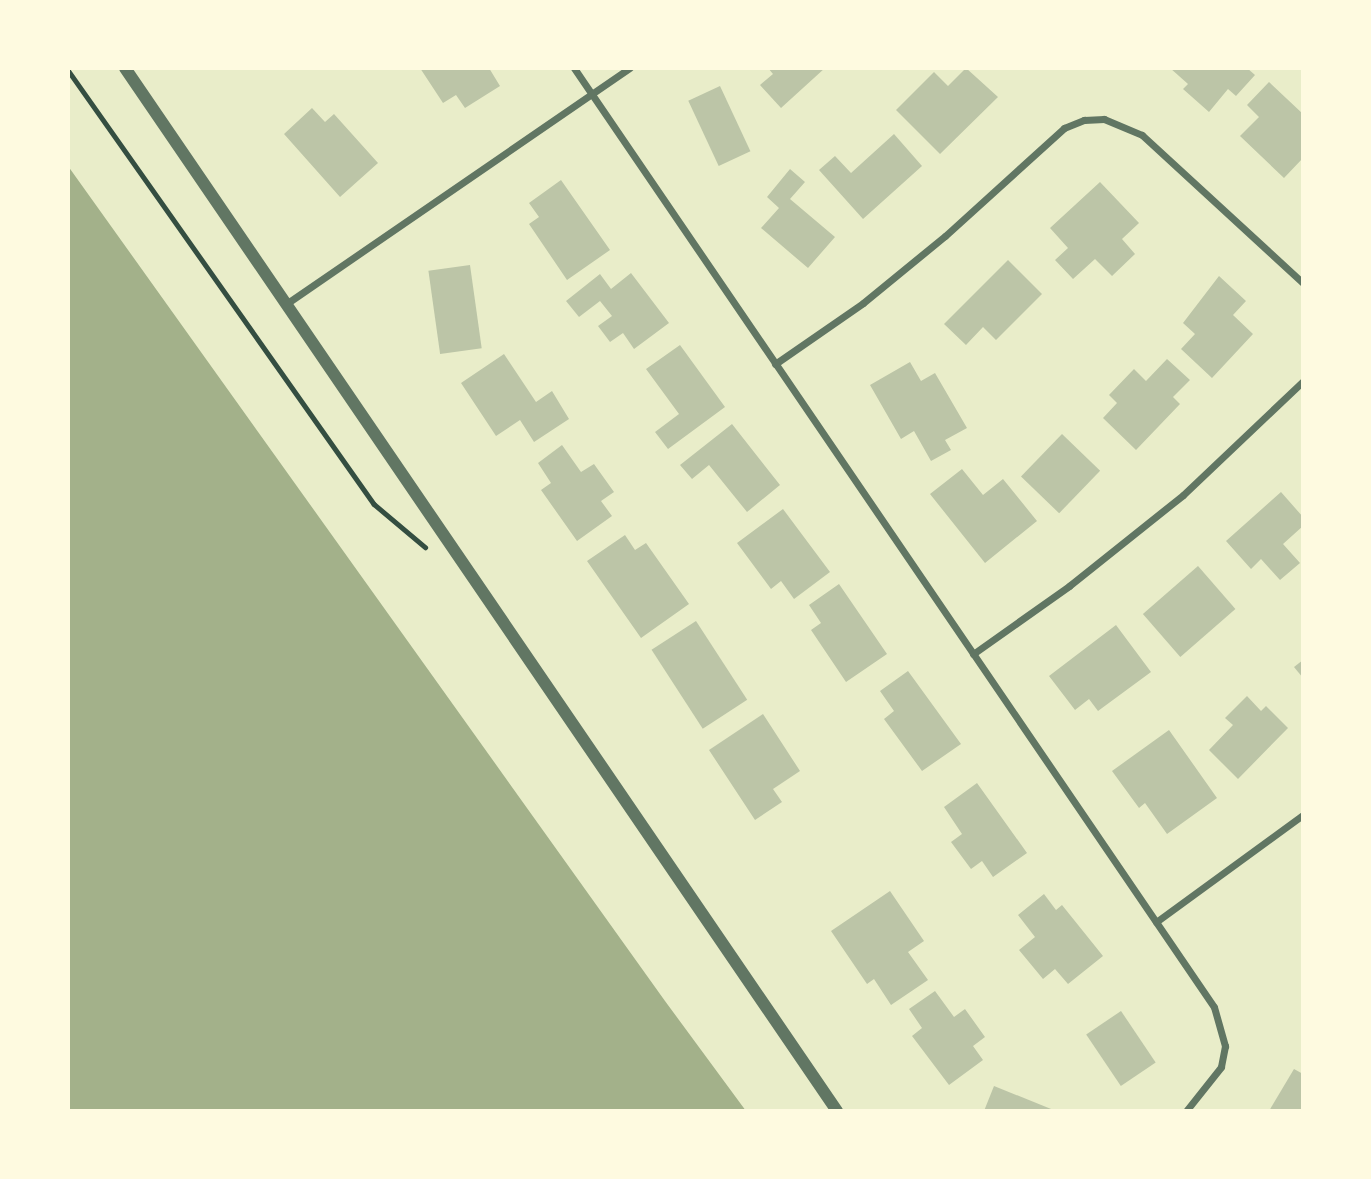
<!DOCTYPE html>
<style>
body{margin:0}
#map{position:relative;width:1371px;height:1179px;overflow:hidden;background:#e9edc9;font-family:Arial,sans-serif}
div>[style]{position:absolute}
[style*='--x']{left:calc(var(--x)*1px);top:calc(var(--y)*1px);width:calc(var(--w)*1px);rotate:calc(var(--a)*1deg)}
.water>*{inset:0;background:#a3b18a}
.building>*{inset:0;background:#bcc5a7;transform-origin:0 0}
.path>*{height:4.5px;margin:-2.25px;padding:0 2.25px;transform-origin:2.25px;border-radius:2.25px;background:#344e41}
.minor>*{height:7px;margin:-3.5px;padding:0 3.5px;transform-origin:3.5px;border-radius:3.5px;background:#617663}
.tertiary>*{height:12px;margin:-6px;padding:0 6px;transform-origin:6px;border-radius:6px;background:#617663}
span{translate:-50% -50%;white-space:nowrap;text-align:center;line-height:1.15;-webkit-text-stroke:5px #fefae0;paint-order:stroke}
.frame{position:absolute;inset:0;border:70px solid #fefae0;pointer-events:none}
</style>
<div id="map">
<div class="water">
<div style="clip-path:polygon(68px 166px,665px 1001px,746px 1111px,68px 1111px)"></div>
</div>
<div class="building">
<div style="clip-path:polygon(420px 68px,489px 68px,500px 86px,465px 108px,456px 95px,443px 103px)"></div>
<div style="clip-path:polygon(768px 68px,825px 68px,781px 108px,760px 85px,773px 74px)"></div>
<div style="clip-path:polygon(966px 68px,998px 97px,940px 154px,896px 110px,934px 72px,948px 86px)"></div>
<div style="clip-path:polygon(1170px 68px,1247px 68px,1255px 75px,1236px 96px,1228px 89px,1209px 112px,1183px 89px,1188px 84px)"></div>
<div style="clip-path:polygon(1269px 82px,1303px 114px,1303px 158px,1284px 178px,1240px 136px,1259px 117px,1247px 105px)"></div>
<div style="left:720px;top:86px;width:72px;height:35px;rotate:65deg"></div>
<div style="clip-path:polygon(312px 108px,325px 122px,334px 114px,378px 163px,340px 197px,284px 134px)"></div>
<div style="clip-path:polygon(894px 134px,922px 166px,863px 219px,819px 170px,835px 156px,851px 173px)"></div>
<div style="clip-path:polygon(790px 169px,805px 182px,790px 199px,835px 237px,808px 268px,761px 228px,779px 208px,767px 197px)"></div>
<div style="clip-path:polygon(561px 180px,610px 250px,567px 280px,529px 224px,539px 217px,529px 203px)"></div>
<div style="clip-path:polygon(1100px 182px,1139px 223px,1122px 239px,1135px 254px,1112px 276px,1095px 259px,1073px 279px,1055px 260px,1068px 248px,1050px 228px)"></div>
<div style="clip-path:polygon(1008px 260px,1042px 294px,996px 340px,983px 327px,966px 345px,944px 324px)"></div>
<div style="left:470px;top:265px;width:84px;height:42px;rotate:82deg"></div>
<div style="clip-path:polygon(631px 273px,669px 323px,634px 349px,623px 333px,610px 342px,598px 326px,612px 316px,600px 301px,579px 317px,566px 301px,600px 274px,611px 289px)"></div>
<div style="clip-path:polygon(1219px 276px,1246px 301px,1233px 315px,1253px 334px,1212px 378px,1181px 349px,1195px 334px,1183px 323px)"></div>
<div style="clip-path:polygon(680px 345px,725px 407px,668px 449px,655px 432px,679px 414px,646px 369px)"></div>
<div style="clip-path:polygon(504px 354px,536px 402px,552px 391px,569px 419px,534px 442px,520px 420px,496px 436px,461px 383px)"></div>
<div style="clip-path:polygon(1167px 359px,1190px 380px,1173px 397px,1180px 404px,1136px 450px,1103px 418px,1117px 403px,1109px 395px,1134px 369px,1146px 381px)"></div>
<div style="clip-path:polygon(910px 362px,921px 381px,935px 373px,967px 428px,945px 440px,951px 450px,931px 461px,914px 431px,901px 439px,870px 385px)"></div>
<div style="clip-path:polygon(732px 424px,780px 485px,747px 512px,709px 465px,692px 479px,680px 465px)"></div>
<div style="left:1062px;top:434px;width:53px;height:59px;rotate:44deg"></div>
<div style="clip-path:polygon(562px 445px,581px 472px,594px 464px,614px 492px,601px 501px,612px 516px,577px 541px,541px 490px,551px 483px,538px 463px)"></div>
<div style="clip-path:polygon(962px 469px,983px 495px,1003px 479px,1037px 521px,985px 563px,930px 494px)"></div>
<div style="clip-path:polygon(1281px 492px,1303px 517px,1303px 526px,1283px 544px,1300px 563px,1280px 580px,1261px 559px,1251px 569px,1226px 541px)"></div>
<div style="clip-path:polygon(783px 509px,830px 572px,794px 599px,781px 581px,771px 589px,737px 543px)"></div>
<div style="clip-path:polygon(625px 535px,635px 550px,646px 543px,689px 604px,641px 638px,587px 561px)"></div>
<div style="left:1198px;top:566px;width:57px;height:73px;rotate:49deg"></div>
<div style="clip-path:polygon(839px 584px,887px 654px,846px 682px,811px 630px,821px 623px,809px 605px)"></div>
<div style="left:696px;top:621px;width:94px;height:53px;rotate:57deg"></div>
<div style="clip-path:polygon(1116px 625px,1151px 672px,1098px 711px,1089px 699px,1075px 710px,1049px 676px)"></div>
<div style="clip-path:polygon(1303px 660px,1303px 678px,1294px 667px)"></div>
<div style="clip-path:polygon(908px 671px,961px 744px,922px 771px,884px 719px,894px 711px,880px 691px)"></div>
<div style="clip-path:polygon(1247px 696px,1261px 711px,1266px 706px,1288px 728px,1238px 779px,1209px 750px,1233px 725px,1225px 718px)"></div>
<div style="clip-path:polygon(763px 714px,800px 771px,773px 789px,782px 802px,755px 820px,709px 750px)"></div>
<div style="clip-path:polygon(1169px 730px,1217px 798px,1167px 834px,1145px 803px,1139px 808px,1112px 771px)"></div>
<div style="clip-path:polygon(977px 783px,1027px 853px,993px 877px,982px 861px,971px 869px,951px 842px,962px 834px,944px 807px)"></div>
<div style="clip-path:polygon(890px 891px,924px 941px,908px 952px,928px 980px,891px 1005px,874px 979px,867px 984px,831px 931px)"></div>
<div style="clip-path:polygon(1044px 894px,1056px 910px,1062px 905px,1103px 956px,1068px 984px,1055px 969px,1043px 979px,1019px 950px,1035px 937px,1018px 915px)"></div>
<div style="clip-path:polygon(935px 991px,954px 1017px,965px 1009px,985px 1037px,973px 1046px,983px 1060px,949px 1085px,912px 1036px,922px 1028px,909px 1009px)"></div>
<div style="left:1121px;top:1011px;width:62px;height:42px;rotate:56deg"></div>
<div style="clip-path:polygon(1294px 1069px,1303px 1074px,1303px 1111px,1269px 1111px)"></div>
<div style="clip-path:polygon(994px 1086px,1056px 1111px,984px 1111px)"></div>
</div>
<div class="path">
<div style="--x:68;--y:70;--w:531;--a:54.81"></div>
<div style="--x:374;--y:504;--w:67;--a:40.1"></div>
</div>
<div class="minor">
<div style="--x:574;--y:68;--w:1136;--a:55.72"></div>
<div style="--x:1214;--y:1007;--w:41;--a:74.2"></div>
<div style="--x:1225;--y:1046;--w:21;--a:101"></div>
<div style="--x:1221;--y:1067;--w:56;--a:128.5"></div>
<div style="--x:286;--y:304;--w:417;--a:-34.5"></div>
<div style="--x:775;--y:364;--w:107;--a:-34.7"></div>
<div style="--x:863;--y:303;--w:106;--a:-39.3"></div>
<div style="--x:945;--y:236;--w:161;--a:-42.2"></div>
<div style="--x:1064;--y:128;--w:22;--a:-22"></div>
<div style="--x:1084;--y:120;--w:20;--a:-3"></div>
<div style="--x:1104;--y:119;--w:41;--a:22.8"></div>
<div style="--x:1142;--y:135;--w:219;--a:42.6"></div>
<div style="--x:973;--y:654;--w:118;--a:-35.3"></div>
<div style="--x:1069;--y:586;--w:146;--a:-38.6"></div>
<div style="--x:1183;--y:495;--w:166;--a:-43.5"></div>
<div style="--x:1156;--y:922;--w:182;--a:-36.1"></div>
</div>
<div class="tertiary">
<div style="--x:125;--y:68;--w:1263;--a:55.68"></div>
</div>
<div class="frame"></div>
</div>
